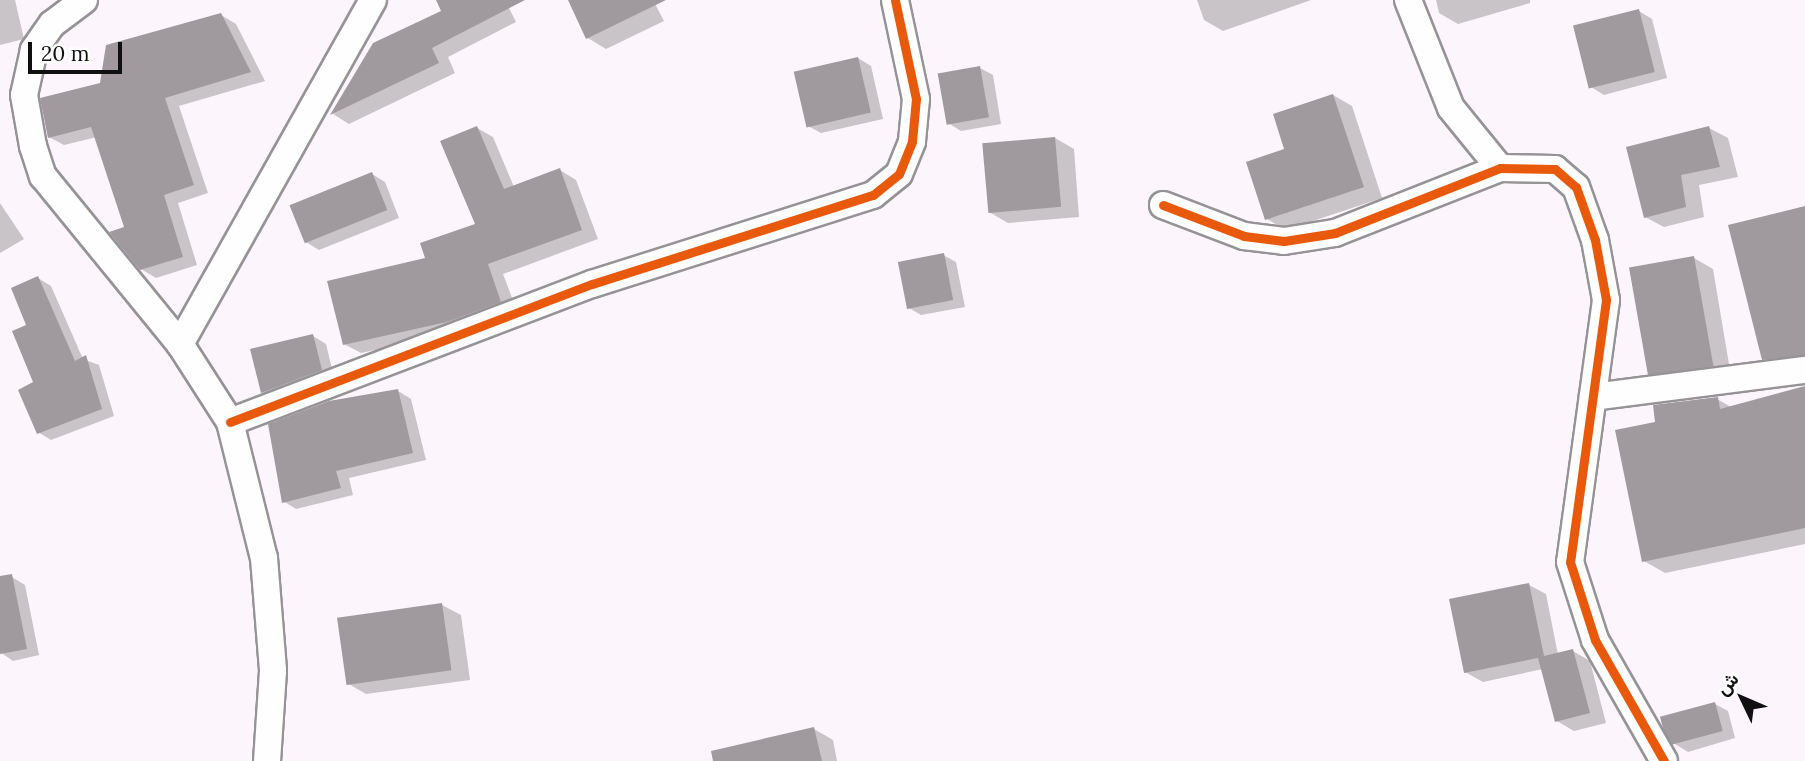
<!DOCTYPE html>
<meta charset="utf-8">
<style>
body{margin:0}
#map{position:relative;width:1805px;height:761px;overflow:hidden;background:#fcf5fb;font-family:Lora,Vazirmatn,serif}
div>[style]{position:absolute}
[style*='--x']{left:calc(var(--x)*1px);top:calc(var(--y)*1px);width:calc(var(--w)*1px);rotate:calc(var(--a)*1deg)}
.shadow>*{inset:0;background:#0003}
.building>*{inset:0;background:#a09a9f;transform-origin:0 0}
.roads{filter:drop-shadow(2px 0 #969396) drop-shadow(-2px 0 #969396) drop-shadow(0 2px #969396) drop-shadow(0 -2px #969396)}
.minor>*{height:26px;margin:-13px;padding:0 13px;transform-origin:13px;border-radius:13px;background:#fffefe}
.cycleway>*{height:9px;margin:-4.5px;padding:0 4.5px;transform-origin:4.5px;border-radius:4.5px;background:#e8590c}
span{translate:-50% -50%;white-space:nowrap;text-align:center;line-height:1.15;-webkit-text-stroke:7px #fff;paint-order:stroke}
.north{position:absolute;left:1707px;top:663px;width:70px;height:70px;-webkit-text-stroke:5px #fff;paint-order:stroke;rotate:314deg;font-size:19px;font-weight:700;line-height:28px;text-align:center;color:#101010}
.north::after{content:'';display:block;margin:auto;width:24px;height:32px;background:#101010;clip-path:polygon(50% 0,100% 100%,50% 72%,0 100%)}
.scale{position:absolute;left:28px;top:42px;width:94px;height:32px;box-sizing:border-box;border:4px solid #101010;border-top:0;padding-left:9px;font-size:21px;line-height:24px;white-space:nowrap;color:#101010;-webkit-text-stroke:5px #fff;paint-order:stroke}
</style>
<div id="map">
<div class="shadow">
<div style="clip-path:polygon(0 0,15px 0,24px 39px,0 45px)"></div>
<div style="clip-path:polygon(447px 0,505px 0,516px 22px,448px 57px,455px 73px,349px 124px,333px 114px,375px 44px,444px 11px)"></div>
<div style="clip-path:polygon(569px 0,653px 0,664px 21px,606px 49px,588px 38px)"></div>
<div style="clip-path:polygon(1197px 0,1311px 0,1223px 31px,1204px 20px)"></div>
<div style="clip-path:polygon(1436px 0,1530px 0,1530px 3px,1458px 24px,1439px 13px)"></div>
<div style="clip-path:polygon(1639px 11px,1652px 19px,1667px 78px,1604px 95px,1591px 87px)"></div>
<div style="clip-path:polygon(221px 15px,236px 24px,265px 81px,179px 106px,208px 193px,178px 203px,197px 265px,156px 278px,141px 269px,97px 137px,64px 145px,49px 137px,102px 84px)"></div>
<div style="clip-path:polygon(858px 58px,871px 66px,883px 119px,821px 133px,808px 126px)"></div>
<div style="clip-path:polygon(980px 68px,993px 75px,1001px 124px,961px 131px,948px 123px)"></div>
<div style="clip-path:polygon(1333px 95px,1352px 106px,1382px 198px,1286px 230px,1267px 219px,1286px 150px)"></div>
<div style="clip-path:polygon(477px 128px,493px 137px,514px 187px,560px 170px,576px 180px,598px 239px,503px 274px,517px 311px,464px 331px,361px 353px,344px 344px,427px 259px,477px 225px)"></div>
<div style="clip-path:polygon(1709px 128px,1728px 138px,1738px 177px,1699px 185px,1704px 217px,1664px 227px,1645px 217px)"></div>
<div style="clip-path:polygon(1055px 138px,1074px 149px,1079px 217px,1008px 223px,989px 212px)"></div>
<div style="clip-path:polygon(372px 174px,385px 182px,399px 218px,319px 250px,306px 242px)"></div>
<div style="clip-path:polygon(0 203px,24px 239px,0 253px)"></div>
<div style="clip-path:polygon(1805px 208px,1805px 369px,1785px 371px,1764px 358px)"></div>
<div style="clip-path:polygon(943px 255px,956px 262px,965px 307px,921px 315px,909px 308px)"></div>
<div style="clip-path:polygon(1694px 258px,1713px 269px,1731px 376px,1668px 384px,1649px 373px)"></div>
<div style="clip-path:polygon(38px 278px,51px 286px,83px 359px,99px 365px,114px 416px,51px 440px,38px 432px,29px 326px)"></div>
<div style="clip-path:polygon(313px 336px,326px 344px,334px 377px,275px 400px,262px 392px)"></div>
<div style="clip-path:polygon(1805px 388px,1805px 544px,1665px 573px,1644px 561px,1657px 423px,1717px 399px,1733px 408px)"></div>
<div style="clip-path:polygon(398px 391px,411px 399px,426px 460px,349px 478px,353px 495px,296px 509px,283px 501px)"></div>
<div style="clip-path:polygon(12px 577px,25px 585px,39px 655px,13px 661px,0 652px,0 579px)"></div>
<div style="clip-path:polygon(1529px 585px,1546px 594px,1558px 655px,1573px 651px,1590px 661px,1606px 723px,1574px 731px,1557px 721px,1543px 669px,1483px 682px,1465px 672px)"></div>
<div style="clip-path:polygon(442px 605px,461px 615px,470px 680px,366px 694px,347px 683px)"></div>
<div style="clip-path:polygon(1715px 704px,1728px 711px,1735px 738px,1688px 752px,1675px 744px)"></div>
<div style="clip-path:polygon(814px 729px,833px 740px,837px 761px,752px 761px)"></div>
</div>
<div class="building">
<div style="clip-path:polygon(436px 0,525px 0,432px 48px,439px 63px,330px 115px,373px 43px,441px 11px)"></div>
<div style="clip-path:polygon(568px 0,666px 0,586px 39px)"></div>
<div style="left:1639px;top:9px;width:65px;height:68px;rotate:76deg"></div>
<div style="clip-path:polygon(221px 13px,251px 72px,165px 98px,194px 185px,164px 195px,183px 257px,140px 270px,109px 232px,124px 227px,91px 127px,48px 138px,40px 98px,100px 83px,106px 45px)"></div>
<div style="left:858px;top:57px;width:57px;height:66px;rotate:77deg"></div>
<div style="left:980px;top:66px;width:52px;height:43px;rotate:80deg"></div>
<div style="clip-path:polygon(1333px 94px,1364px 187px,1265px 220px,1246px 162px,1284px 149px,1273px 114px)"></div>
<div style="clip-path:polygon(477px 126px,504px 189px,560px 168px,582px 230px,488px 264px,501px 302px,447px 322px,343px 345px,327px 281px,425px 258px,420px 243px,475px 224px,440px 141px)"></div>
<div style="clip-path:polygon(1709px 126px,1720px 167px,1681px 175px,1686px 207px,1644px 218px,1626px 147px)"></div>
<div style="left:1055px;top:137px;width:70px;height:73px;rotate:85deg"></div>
<div style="left:372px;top:172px;width:41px;height:89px;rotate:68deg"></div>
<div style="clip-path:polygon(1805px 206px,1805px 355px,1762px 360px,1728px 225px)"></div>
<div style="left:944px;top:253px;width:48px;height:47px;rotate:79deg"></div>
<div style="left:1694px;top:256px;width:112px;height:66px;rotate:80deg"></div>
<div style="clip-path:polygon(38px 276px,75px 361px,86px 355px,102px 409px,37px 434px,18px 390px,33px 382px,12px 331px,26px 325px,11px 288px)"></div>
<div style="clip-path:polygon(313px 334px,322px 370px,261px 393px,250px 349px)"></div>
<div style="clip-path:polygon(1805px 386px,1805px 528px,1642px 562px,1615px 430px,1655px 422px,1653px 405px,1718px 397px,1720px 409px)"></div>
<div style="clip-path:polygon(398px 389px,413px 453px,336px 471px,341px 488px,282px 503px,268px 424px,329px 401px)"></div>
<div style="clip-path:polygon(12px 574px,27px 649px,0 654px,0 576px)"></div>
<div style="clip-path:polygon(1529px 583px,1544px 656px,1573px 649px,1590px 713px,1555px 722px,1538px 658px,1464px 673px,1449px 599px)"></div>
<div style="left:442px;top:603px;width:68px;height:106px;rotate:82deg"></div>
<div style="left:1715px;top:702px;width:30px;height:57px;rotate:75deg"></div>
<div style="clip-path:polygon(814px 727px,822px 761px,713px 761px,711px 751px)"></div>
</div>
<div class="roads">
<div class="minor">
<div style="--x:84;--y:0;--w:40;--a:143"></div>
<div style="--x:52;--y:24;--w:32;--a:125"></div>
<div style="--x:34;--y:50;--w:46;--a:102.5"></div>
<div style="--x:24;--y:95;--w:52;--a:80"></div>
<div style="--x:33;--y:146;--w:32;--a:72"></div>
<div style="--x:43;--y:176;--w:217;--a:50.8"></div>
<div style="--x:180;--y:344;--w:93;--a:57.3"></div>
<div style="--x:230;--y:422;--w:140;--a:76"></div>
<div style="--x:264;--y:558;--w:113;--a:85.4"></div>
<div style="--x:273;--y:671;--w:90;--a:93.8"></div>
<div style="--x:1408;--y:0;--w:116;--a:68.3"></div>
<div style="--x:1451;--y:108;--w:77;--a:50.8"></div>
<div style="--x:1163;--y:205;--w:87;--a:20.9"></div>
<div style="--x:1244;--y:236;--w:40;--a:7.1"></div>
<div style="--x:1284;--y:241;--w:52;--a:-8.9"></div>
<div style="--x:1335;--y:233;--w:177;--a:-21.5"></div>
<div style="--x:1500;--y:168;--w:55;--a:1"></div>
<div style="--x:1555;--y:169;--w:28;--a:41"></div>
<div style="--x:1576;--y:187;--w:56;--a:70.3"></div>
<div style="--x:1595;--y:240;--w:61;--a:79.6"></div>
<div style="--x:1606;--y:300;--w:264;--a:97.8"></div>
<div style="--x:1570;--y:562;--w:82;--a:72.2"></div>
<div style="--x:1595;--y:640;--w:139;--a:60.3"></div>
<div style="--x:180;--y:344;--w:394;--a:-60.7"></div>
<div style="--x:1593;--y:397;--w:214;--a:-7.3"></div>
<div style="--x:230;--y:422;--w:387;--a:-20.9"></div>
<div style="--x:592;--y:284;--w:295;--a:-17.6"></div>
<div style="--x:873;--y:195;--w:33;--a:-39"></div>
<div style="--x:899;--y:174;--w:35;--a:-68"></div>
<div style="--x:912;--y:141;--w:42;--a:-84.6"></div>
<div style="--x:916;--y:99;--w:101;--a:-102"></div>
</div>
</div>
<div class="cycleway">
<div style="--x:1163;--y:205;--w:87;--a:20.9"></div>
<div style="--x:1244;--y:236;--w:40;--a:7.1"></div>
<div style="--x:1284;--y:241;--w:52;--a:-8.9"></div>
<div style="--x:1335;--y:233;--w:177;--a:-21.5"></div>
<div style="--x:1500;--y:168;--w:55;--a:1"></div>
<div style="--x:1555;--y:169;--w:28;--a:41"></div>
<div style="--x:1576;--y:187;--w:56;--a:70.3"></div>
<div style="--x:1595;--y:240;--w:61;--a:79.6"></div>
<div style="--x:1606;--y:300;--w:264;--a:97.8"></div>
<div style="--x:1570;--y:562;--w:82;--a:72.2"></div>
<div style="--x:1595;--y:640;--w:139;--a:60.3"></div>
<div style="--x:230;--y:422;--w:387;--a:-20.9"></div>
<div style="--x:592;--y:284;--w:295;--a:-17.6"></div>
<div style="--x:873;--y:195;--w:33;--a:-39"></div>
<div style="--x:899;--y:174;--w:35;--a:-68"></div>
<div style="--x:912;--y:141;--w:42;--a:-84.6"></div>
<div style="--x:916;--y:99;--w:101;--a:-102"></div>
</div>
<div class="north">ش</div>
<div class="scale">20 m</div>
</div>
